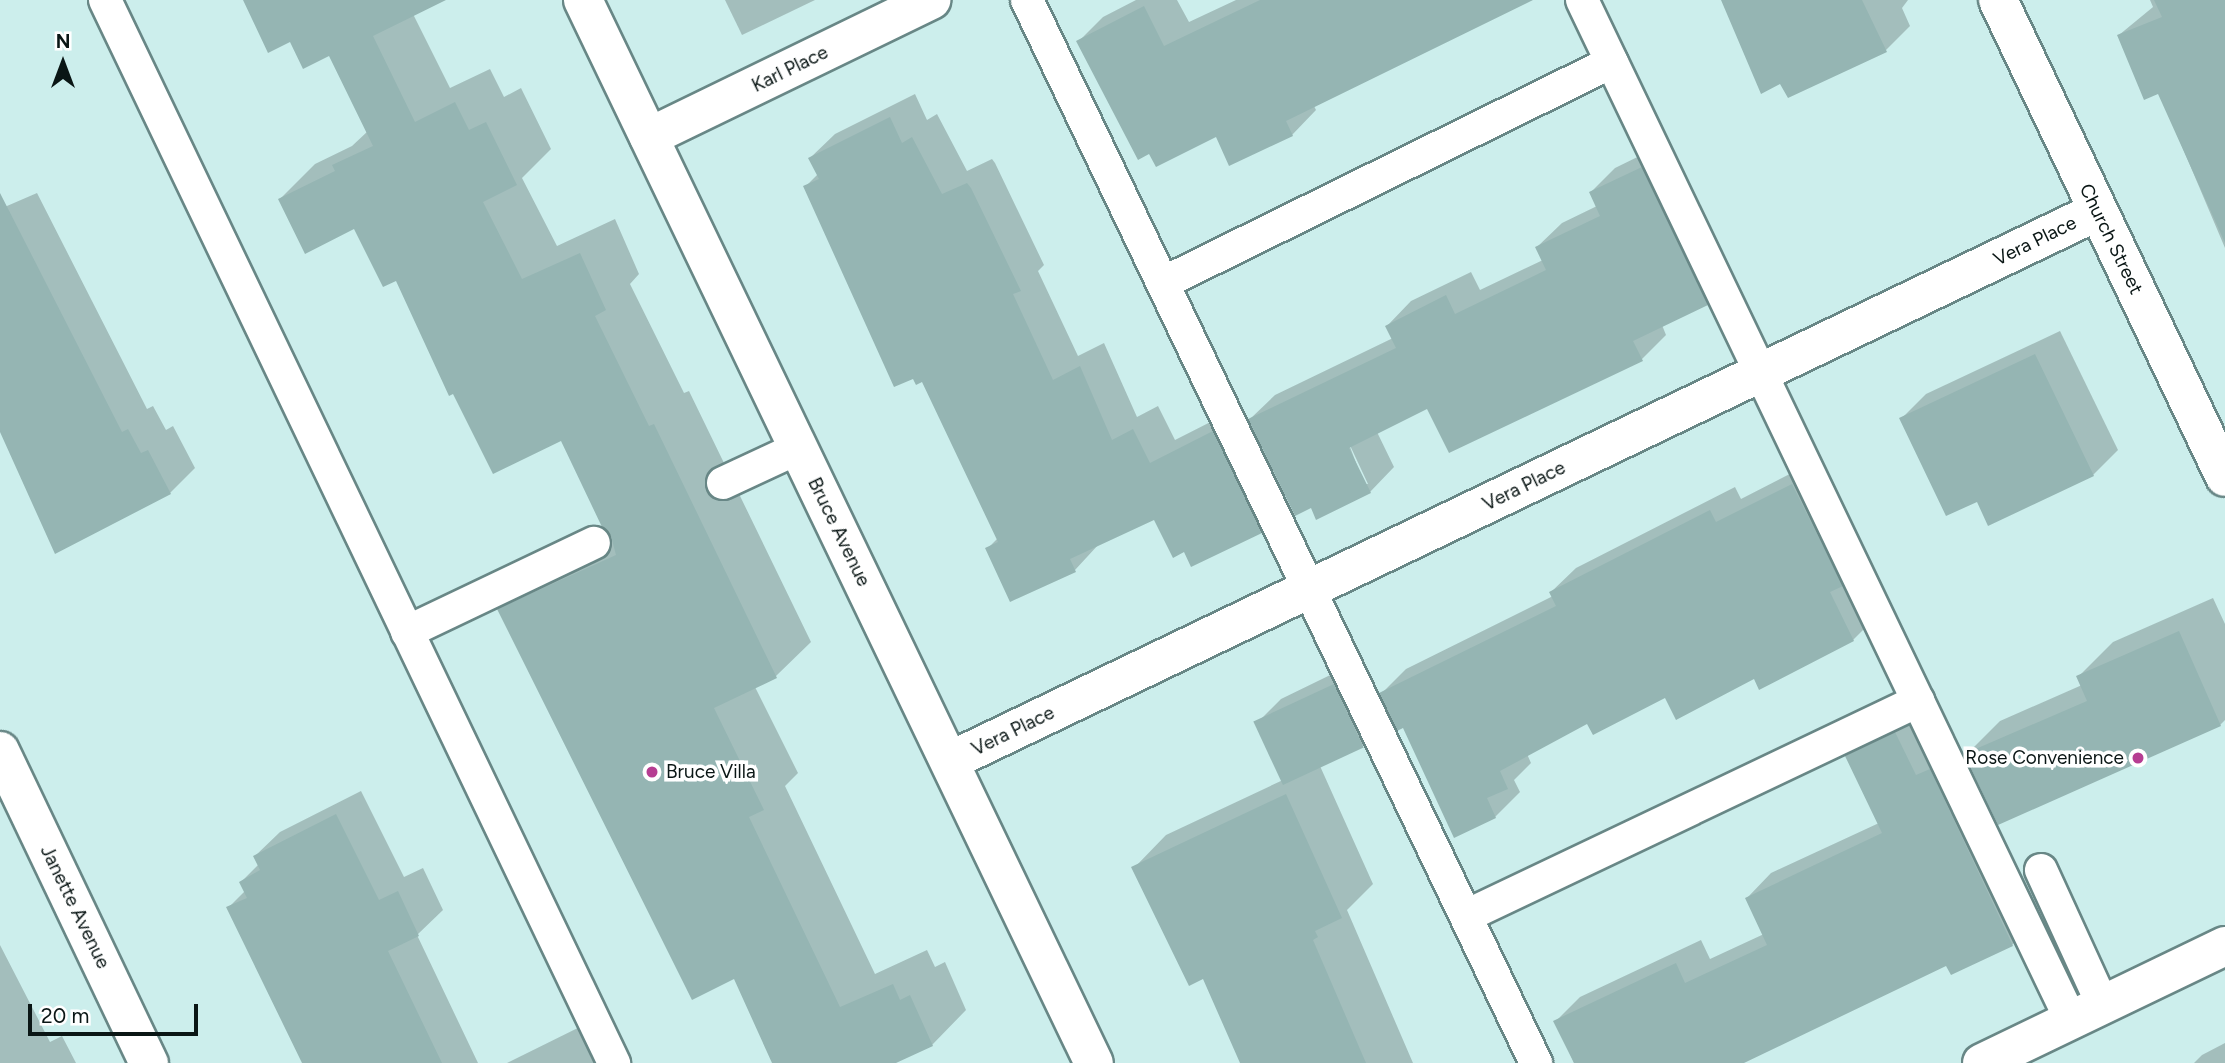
<!DOCTYPE html>
<style>
body{margin:0}
#map{position:relative;width:2225px;height:1063px;overflow:hidden;background:#cceeec;font-family:Figtree,sans-serif}
div>[style]{position:absolute}
[style*='--x']{left:calc(var(--x)*1px);top:calc(var(--y)*1px);width:calc(var(--w)*1px);rotate:calc(var(--a)*1deg)}
.shadow>*{inset:0;background:#0003}
.building>*{inset:0;background:#95b5b3;transform-origin:0 0}
.roads{filter:drop-shadow(2px 0 #688786) drop-shadow(-2px 0 #688786) drop-shadow(0 2px #688786) drop-shadow(0 -2px #688786)}
.lane>*{height:32px;margin:-16px;padding:0 16px;transform-origin:16px;border-radius:16px;background:#fff}
.street>*{height:38px;margin:-19px;padding:0 19px;transform-origin:19px;border-radius:19px;background:#fff}
.secondary>*{height:38px;margin:-19px;padding:0 19px;transform-origin:19px;border-radius:19px;background:#fff}
.dots>*{width:19px;height:19px;translate:-50% -50%;box-sizing:border-box;border:4px solid #fff;border-radius:50%}
span{translate:-50% -50%;white-space:nowrap;text-align:center;line-height:1.15;-webkit-text-stroke:7px #fff;paint-order:stroke}
.street-label{font-size:19px;color:#0a1615}
.poi-label{font-size:19px;color:#0a1615}
.right{translate:-100% -50%;text-align:right}
.left{translate:0 -50%;text-align:left}
.north{position:absolute;left:28px;top:28px;width:70px;height:70px;-webkit-text-stroke:5px #fff;paint-order:stroke;rotate:0deg;font-size:19px;font-weight:700;line-height:28px;text-align:center;color:#0a1615}
.north::after{content:'';display:block;margin:auto;width:24px;height:32px;background:#0a1615;clip-path:polygon(50% 0,100% 100%,50% 72%,0 100%)}
.scale{position:absolute;left:28px;top:1004px;width:170px;height:32px;box-sizing:border-box;border:4px solid #0a1615;border-top:0;padding-left:9px;font-size:21px;line-height:24px;white-space:nowrap;color:#0a1615;-webkit-text-stroke:5px #fff;paint-order:stroke}
</style>
<div id="map">
<div class="shadow">
<div style="clip-path:polygon(245px 0,440px 0,413px 14px,450px 88px,490px 69px,504px 97px,521px 88px,551px 149px,522px 178px,557px 246px,615px 219px,639px 274px,630px 284px,684px 393px,689px 391px,811px 642px,776px 676px,755px 687px,798px 773px,785px 786px,875px 974px,927px 950px,935px 967px,945px 962px,966px 1010px,932px 1045px,891px 1063px,774px 1063px,735px 977px,499px 610px,534px 575px,613px 539px,562px 439px,355px 227px,280px 199px,315px 164px,352px 146px,368px 131px,330px 54px,291px 40px)"></div>
<div style="clip-path:polygon(725px 0,815px 0,742px 35px)"></div>
<div style="clip-path:polygon(1136px 0,1177px 0,1189px 22px,1236px 0,1495px 0,1314px 106px,1316px 110px,1292px 135px,1217px 134px,1078px 42px,1103px 17px)"></div>
<div style="clip-path:polygon(1723px 0,1908px 0,1902px 8px,1910px 26px,1886px 50px)"></div>
<div style="clip-path:polygon(2150px 0,2225px 0,2225px 248px,2159px 92px,2119px 35px,2153px 7px)"></div>
<div style="clip-path:polygon(915px 94px,927px 120px,937px 114px,967px 171px,992px 159px,995px 163px,1044px 265px,1038px 271px,1078px 356px,1104px 343px,1137px 417px,1158px 406px,1175px 440px,1238px 408px,1285px 507px,1261px 531px,1184px 550px,1155px 518px,1099px 544px,1075px 570px,987px 549px,998px 538px,923px 380px,914px 376px,895px 385px,805px 187px,818px 174px,810px 158px,835px 134px)"></div>
<div style="clip-path:polygon(evenodd,1666px 143px,1731px 279px,1707px 303px,1662px 325px,1666px 335px,1642px 359px,1428px 407px,1377px 432px,1394px 467px,1370px 492px,1312px 506px,1250px 419px,1275px 395px,1393px 338px,1387px 326px,1411px 301px,1471px 272px,1480px 290px,1543px 260px,1537px 247px,1562px 223px,1597px 206px,1591px 192px,1615px 168px,1666px 143px,1347px 439px,1368px 484px,1364px 484px,1347px 439px)"></div>
<div style="clip-path:polygon(37px 193px,147px 409px,153px 406px,166px 430px,173px 426px,195px 468px,170px 493px,0 429px,0 209px)"></div>
<div style="clip-path:polygon(2060px 331px,2118px 450px,2093px 475px,1901px 419px,1926px 394px)"></div>
<div style="clip-path:polygon(1817px 460px,1878px 615px,1853px 640px,1755px 677px,1665px 695px,1588px 722px,1527px 754px,1531px 763px,1514px 780px,1520px 792px,1495px 817px,1455px 836px,1404px 726px,1381px 694px,1406px 669px,1553px 596px,1551px 592px,1576px 568px,1735px 487px,1741px 499px)"></div>
<div style="clip-path:polygon(2213px 598px,2225px 624px,2225px 720px,2220px 725px,1966px 755px,2000px 721px,2082px 685px,2079px 676px,2113px 642px)"></div>
<div style="clip-path:polygon(1359px 661px,1388px 721px,1363px 745px,1320px 766px,1373px 884px,1347px 910px,1413px 1063px,1242px 1063px,1203px 977px,1134px 868px,1166px 835px,1283px 780px,1256px 724px,1281px 699px)"></div>
<div style="clip-path:polygon(1920px 709px,2037px 920px,2012px 945px,1947px 964px,1741px 1063px,1574px 1063px,1556px 1021px,1580px 997px,1701px 940px,1710px 959px,1764px 934px,1747px 898px,1771px 873px,1879px 823px,1847px 756px,1872px 732px)"></div>
<div style="clip-path:polygon(361px 791px,404px 877px,423px 868px,443px 910px,417px 935px,478px 1063px,303px 1063px,229px 907px,245px 891px,241px 882px,259px 864px,255px 856px,280px 832px)"></div>
<div style="clip-path:polygon(0 945px,50px 1042px,62px 1036px,76px 1063px,0 1063px)"></div>
<div style="clip-path:polygon(600px 1017px,622px 1063px,507px 1063px)"></div>
<div style="clip-path:polygon(2225px 1043px,2225px 1063px,2194px 1063px,2202px 1055px)"></div>
</div>
<div class="building">
<div style="clip-path:polygon(243px 0,446px 0,373px 36px,415px 122px,455px 102px,469px 130px,486px 122px,517px 185px,483px 202px,522px 279px,580px 253px,606px 310px,595px 316px,649px 426px,654px 424px,777px 678px,714px 708px,764px 810px,749px 817px,840px 1007px,893px 984px,900px 1000px,910px 995px,933px 1046px,896px 1063px,772px 1063px,734px 979px,692px 1000px,497px 609px,616px 555px,611px 536px,602px 527px,561px 441px,493px 474px,453px 394px,449px 396px,396px 281px,383px 287px,354px 229px,305px 254px,278px 199px,335px 171px,332px 165px,373px 146px,329px 56px,303px 69px,290px 42px,268px 53px)"></div>
<div style="clip-path:polygon(1260px 0,1533px 0,1286px 121px,1293px 136px,1229px 166px,1216px 137px,1156px 167px,1149px 154px,1138px 160px,1076px 41px,1144px 6px,1164px 46px)"></div>
<div style="clip-path:polygon(1721px 0,1862px 0,1887px 52px,1788px 98px,1780px 84px,1761px 94px)"></div>
<div style="clip-path:polygon(2154px 0,2225px 0,2225px 243px,2158px 94px,2144px 100px,2117px 35px,2162px 17px)"></div>
<div style="clip-path:polygon(890px 117px,902px 143px,912px 137px,942px 194px,967px 183px,971px 188px,1021px 291px,1013px 294px,1053px 380px,1080px 366px,1112px 440px,1133px 429px,1150px 463px,1213px 431px,1262px 533px,1191px 567px,1184px 552px,1173px 558px,1154px 520px,1070px 559px,1076px 572px,1010px 602px,985px 548px,998px 542px,922px 382px,916px 385px,913px 379px,894px 387px,803px 186px,819px 179px,808px 158px)"></div>
<div style="clip-path:polygon(1642px 167px,1708px 305px,1633px 341px,1643px 361px,1449px 453px,1427px 409px,1349px 448px,1371px 493px,1316px 520px,1311px 508px,1295px 516px,1248px 419px,1396px 348px,1385px 326px,1446px 295px,1455px 314px,1546px 270px,1535px 247px,1600px 216px,1589px 192px)"></div>
<div style="clip-path:polygon(0 193px,122px 432px,128px 429px,141px 453px,148px 450px,171px 494px,55px 554px,0 432px)"></div>
<div style="clip-path:polygon(2035px 354px,2094px 476px,1988px 526px,1977px 502px,1946px 516px,1899px 418px)"></div>
<div style="clip-path:polygon(1792px 484px,1843px 586px,1830px 592px,1854px 641px,1759px 690px,1754px 679px,1676px 720px,1665px 698px,1593px 735px,1587px 724px,1500px 771px,1508px 789px,1487px 798px,1496px 818px,1454px 838px,1403px 728px,1397px 731px,1379px 693px,1556px 606px,1549px 592px,1710px 510px,1716px 522px)"></div>
<div style="clip-path:polygon(2179px 631px,2221px 726px,1998px 825px,1964px 754px,2087px 701px,2076px 676px)"></div>
<div style="left:1334px;top:684px;width:70px;height:89px;rotate:65deg"></div>
<div style="clip-path:polygon(1895px 732px,1916px 775px,1930px 769px,2013px 946px,1951px 975px,1946px 966px,1744px 1063px,1574px 1063px,1553px 1021px,1676px 963px,1685px 983px,1767px 945px,1745px 898px,1882px 833px,1845px 756px)"></div>
<div style="clip-path:polygon(1286px 794px,1342px 918px,1315px 931px,1318px 937px,1313px 940px,1366px 1063px,1240px 1063px,1203px 979px,1189px 986px,1131px 867px)"></div>
<div style="clip-path:polygon(336px 814px,379px 900px,398px 891px,419px 936px,388px 951px,442px 1063px,302px 1063px,226px 907px,247px 898px,239px 882px,260px 870px,253px 856px)"></div>
</div>
<div class="roads">
<div class="lane">
<div style="--x:105;--y:0;--w:1179;--a:64.41"></div>
<div style="--x:1027;--y:0;--w:1179;--a:64.41"></div>
<div style="--x:1582;--y:0;--w:1131;--a:64.39"></div>
<div style="--x:1163;--y:283;--w:500;--a:-26.21"></div>
<div style="--x:723;--y:483;--w:83;--a:-25"></div>
<div style="--x:407;--y:632;--w:207;--a:-25.5"></div>
<div style="--x:2041;--y:870;--w:146;--a:65.4"></div>
<div style="--x:1466;--y:916;--w:501;--a:-25.44"></div>
</div>
<div class="street">
<div style="--x:583;--y:0;--w:1179;--a:64.33"></div>
<div style="--x:1998;--y:0;--w:528;--a:64.55"></div>
<div style="--x:649;--y:137;--w:314;--a:-25.9"></div>
<div style="--x:0;--y:751;--w:346;--a:64.5"></div>
<div style="--x:950;--y:761;--w:1273;--a:-25.6"></div>
</div>
<div class="secondary">
<div style="--x:1982;--y:1063;--w:270;--a:-25.7"></div>
</div>
</div>
<div class="dots">
<div style="left:2138px;top:758px;background:#b63d92"></div>
<div style="left:652px;top:772px;background:#b63d92"></div>
</div>
<div class="street-label">
<span style="left:790px;top:69px;rotate:-26deg">Karl Place</span>
<span style="left:2111px;top:239px;rotate:64deg">Church Street</span>
<span style="left:2035px;top:241px;rotate:-26deg">Vera Place</span>
<span style="left:1524px;top:486px;rotate:-26deg">Vera Place</span>
<span style="left:839px;top:532px;rotate:64deg">Bruce Avenue</span>
<span style="left:1013px;top:731px;rotate:-26deg">Vera Place</span>
<span style="left:75px;top:907px;rotate:64deg">Janette Avenue</span>
</div>
<div class="poi-label">
<span class="right" style="left:2124px;top:758px">Rose Convenience</span>
<span class="left" style="left:666px;top:772px">Bruce Villa</span>
</div>
<div class="north">N</div>
<div class="scale">20 m</div>
</div>
